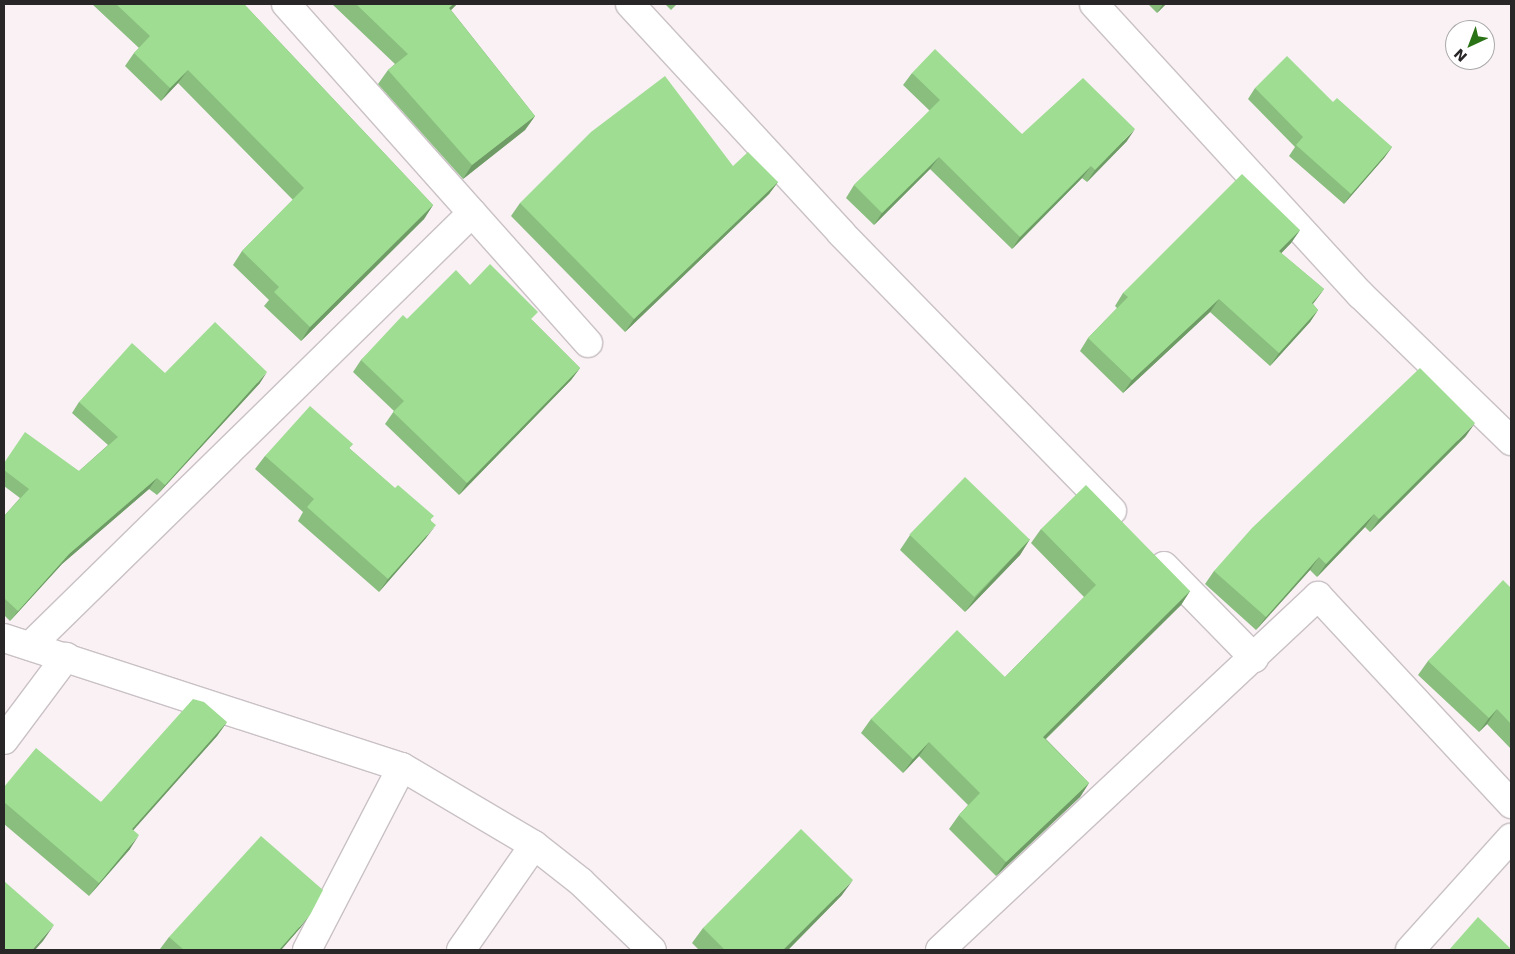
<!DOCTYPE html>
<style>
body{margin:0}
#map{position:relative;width:1515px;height:954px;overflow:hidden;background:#faf1f5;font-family:"DejaVu Sans",sans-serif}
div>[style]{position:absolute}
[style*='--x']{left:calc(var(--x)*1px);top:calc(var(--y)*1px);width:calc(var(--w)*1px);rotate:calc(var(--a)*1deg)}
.roads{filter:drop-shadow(1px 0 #c9c1c5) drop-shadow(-1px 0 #c9c1c5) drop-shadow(0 1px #c9c1c5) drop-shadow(0 -1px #c9c1c5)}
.minor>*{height:28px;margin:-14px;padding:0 14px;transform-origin:14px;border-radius:14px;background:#fff}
.wall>*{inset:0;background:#89be7e}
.shaded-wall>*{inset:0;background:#6f9b66}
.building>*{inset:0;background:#9fdd92;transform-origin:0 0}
span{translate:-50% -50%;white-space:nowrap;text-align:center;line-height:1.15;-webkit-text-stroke:4.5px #fff;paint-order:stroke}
.frame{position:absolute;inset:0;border:5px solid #292627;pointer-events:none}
.north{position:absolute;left:1445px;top:20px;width:50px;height:50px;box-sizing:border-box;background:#fff;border:1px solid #a9a8a9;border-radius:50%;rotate:223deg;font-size:14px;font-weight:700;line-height:20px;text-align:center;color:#292627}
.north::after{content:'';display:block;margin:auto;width:18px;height:22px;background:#297215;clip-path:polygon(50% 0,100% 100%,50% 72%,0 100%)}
</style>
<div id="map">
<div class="roads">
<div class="minor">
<div style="--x:286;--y:4;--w:454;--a:48.3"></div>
<div style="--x:630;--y:4;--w:311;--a:47.3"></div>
<div style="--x:841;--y:233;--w:388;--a:45.7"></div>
<div style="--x:1094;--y:4;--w:394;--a:47.5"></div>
<div style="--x:1360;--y:294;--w:211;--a:44.2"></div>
<div style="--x:1164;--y:566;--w:129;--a:45.6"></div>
<div style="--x:4;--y:638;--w:418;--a:18"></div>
<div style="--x:402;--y:767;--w:153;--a:30.6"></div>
<div style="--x:534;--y:845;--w:60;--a:38.2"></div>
<div style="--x:581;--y:882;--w:98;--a:43.8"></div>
<div style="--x:30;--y:646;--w:619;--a:-44.41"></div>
<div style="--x:4;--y:740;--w:104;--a:-53.2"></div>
<div style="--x:307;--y:950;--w:206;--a:-62.6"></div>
<div style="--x:461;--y:950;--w:128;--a:-55.2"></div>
<div style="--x:940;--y:950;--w:518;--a:-43.12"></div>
<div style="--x:1318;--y:596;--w:284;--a:47.1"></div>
<div style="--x:1410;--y:950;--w:151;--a:-48"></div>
</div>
</div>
<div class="wall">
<div style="clip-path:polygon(92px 4px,244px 4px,433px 205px,424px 219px,301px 341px,264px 306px,269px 300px,233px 265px,242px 251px,293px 200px,178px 83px,161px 101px,125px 66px,134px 53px,139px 48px)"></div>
<div style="clip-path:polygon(332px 4px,457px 4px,451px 10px,535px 116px,525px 130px,463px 179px,378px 84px,388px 70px,395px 64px)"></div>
<div style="clip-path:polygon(665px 4px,677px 4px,671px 10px)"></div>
<div style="clip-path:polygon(1148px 4px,1166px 4px,1157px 13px)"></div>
<div style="clip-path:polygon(912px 73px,1022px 134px,1127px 141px,1087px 182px,1082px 178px,1012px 249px,930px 169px,874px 225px,846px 198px,854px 185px,930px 111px,903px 85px)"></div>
<div style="clip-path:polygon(1255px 88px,1333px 102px,1392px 147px,1384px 158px,1344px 204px,1289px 156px,1295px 147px,1248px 99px)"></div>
<div style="clip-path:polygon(733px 166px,778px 182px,769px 194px,625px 332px,511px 216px,520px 203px)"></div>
<div style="clip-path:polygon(1300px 230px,1291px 243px,1281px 253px,1324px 289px,1313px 304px,1318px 310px,1310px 322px,1270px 366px,1210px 312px,1123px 393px,1080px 351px,1088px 338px,1117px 308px,1115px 306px,1123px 293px)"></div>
<div style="clip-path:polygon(470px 285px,532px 320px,580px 368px,571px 380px,459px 495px,385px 424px,394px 411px,353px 372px,361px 360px,407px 319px)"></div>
<div style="clip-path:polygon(165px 373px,260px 383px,157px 495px,149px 489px,62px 564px,10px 621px,4px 615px,4px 516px,20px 498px,4px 486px,4px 463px,79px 471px,108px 445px,72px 413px,79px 402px)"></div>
<div style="clip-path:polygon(1466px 436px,1370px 532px,1365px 527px,1317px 577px,1310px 570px,1256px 630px,1205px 584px,1214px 571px)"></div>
<div style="clip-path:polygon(353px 444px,349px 448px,431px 520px,426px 538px,379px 592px,298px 521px,303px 512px,255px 469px,265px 456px)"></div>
<div style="clip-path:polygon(1041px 529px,1190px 591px,1181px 605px,1046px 739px,1089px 783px,1080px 797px,996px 876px,949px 829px,959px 815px,968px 805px,919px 756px,903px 773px,861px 733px,871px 719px,1005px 677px,1084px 597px,1031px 543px)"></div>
<div style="clip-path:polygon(910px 535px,1030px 539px,1020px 555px,965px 612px,900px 550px)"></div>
<div style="clip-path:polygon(1511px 588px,1511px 749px,1487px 724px,1479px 732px,1418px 675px,1428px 661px)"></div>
<div style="clip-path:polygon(227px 722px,217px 736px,133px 830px,130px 849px,89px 896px,4px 824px,4px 787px,101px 802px)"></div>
<div style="clip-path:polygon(842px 895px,788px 950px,699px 950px,692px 943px,703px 928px)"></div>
<div style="clip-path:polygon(301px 927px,281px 950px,161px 950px,160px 949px,169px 937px)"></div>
</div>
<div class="shaded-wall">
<div style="clip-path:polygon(453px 4px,457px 4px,439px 22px,449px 8px)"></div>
<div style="clip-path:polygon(1163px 4px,1166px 4px,1157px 13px)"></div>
<div style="clip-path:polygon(188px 70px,178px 83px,161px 101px,170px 88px)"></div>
<div style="clip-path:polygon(535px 116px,525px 130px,463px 179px,472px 165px)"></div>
<div style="clip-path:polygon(1135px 129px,1127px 141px,1087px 182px,1095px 170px)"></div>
<div style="clip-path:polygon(1392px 147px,1384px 158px,1344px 204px,1351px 194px)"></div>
<div style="clip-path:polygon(939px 157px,930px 169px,874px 225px,882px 213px)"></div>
<div style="clip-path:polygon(1091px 166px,1082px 178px,1012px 249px,1020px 237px)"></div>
<div style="clip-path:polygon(778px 182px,769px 194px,625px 332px,634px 319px)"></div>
<div style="clip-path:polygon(433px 205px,424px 219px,301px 341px,310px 327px)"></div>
<div style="clip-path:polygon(1300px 230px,1291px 243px,1271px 264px,1279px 251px)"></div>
<div style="clip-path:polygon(1324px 289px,1315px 301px,1303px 316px,1312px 303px)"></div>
<div style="clip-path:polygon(1219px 299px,1210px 312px,1123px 393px,1132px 380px)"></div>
<div style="clip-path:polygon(1318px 310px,1310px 322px,1270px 366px,1279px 353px)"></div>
<div style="clip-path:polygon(580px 368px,571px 380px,459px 495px,467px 483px)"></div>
<div style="clip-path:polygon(267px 372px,260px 383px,157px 495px,165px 485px)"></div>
<div style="clip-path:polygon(1475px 423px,1466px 436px,1370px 532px,1379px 519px)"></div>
<div style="clip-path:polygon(157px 478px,149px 489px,62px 564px,10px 621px,18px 611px,69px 554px)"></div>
<div style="clip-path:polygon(1374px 514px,1365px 527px,1317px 577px,1326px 564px)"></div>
<div style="clip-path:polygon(436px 525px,426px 538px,379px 592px,388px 579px)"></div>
<div style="clip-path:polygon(1030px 539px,1020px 555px,965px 612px,976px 597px)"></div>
<div style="clip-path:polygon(1319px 557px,1310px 570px,1256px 630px,1266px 617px)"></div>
<div style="clip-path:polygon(1190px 591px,1181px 605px,1033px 751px,1043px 737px)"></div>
<div style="clip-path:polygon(1497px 709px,1487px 724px,1479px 732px,1489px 718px)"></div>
<div style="clip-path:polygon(227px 722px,217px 736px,122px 843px,132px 829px)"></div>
<div style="clip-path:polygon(929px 742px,919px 756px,903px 773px,913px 759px)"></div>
<div style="clip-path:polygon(1089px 783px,1080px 797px,996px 876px,1006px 862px)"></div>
<div style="clip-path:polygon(139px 835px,130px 849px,89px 896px,99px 883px)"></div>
<div style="clip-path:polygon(853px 880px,842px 895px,788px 950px,783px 950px)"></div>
<div style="clip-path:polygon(310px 915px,301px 927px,281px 950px,279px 950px)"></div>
<div style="clip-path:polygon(54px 925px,43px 941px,35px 950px,32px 950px)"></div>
</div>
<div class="building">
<div style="clip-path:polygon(116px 4px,244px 4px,433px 205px,310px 327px,274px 292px,279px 287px,242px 251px,304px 188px,188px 70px,170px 88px,134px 53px,150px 36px)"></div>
<div style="clip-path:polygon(356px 4px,453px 4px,449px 8px,535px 116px,472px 165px,388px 70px,408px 54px)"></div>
<div style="clip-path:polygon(935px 49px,1022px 134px,1083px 78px,1135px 129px,1095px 170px,1091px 166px,1020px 237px,939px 157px,882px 213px,854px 185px,940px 100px,912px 73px)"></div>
<div style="clip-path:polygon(1287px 56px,1333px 102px,1337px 98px,1392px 147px,1351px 194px,1296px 145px,1303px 137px,1255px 88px)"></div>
<div style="clip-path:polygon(665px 76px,733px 166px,748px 152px,778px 182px,634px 319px,520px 203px,591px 132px)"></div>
<div style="clip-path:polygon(1242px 174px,1300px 230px,1279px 251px,1324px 289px,1312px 303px,1318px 310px,1279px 353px,1219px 299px,1132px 380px,1088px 338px,1128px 297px,1123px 293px)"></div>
<div style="clip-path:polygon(490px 264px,538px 312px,531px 319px,580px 368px,467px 483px,393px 412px,404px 401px,361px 360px,403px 315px,407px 319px,456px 270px,470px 285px)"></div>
<div style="clip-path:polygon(215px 322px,267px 372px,165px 485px,157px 478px,69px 554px,18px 611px,4px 598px,4px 516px,29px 489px,4px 470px,4px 463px,25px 432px,79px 471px,118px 437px,79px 402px,132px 343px,165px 373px)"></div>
<div style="clip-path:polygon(1420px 368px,1475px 423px,1379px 519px,1374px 514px,1326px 564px,1319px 557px,1266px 617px,1214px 571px,1252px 528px)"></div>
<div style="clip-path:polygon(310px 406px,353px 444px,349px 448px,395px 488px,398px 485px,434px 516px,430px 520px,436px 525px,388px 579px,307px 507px,314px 499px,265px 456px)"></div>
<div style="left:965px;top:477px;width:90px;height:80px;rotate:44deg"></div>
<div style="clip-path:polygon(1086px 485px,1190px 591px,1043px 737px,1089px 783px,1006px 862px,959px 815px,980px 793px,929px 742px,913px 759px,871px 719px,957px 630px,1005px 677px,1096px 585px,1041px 529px)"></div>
<div style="clip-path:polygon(1503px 580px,1511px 588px,1511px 724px,1497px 709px,1489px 718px,1428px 661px)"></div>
<div style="clip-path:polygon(193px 699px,204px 702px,227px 722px,132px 829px,139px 835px,99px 883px,4px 802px,4px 787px,36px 748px,101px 802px)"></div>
<div style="clip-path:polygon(801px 829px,853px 880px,783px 950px,725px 950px,703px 928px)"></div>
<div style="clip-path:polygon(261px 836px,323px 890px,310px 915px,279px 950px,184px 950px,169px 937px)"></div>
<div style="clip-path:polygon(4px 881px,54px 925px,32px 950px,4px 950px)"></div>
<div style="clip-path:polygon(1478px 917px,1511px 949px,1511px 950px,1449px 950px)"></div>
</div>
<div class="frame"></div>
<div class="north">N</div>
</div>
